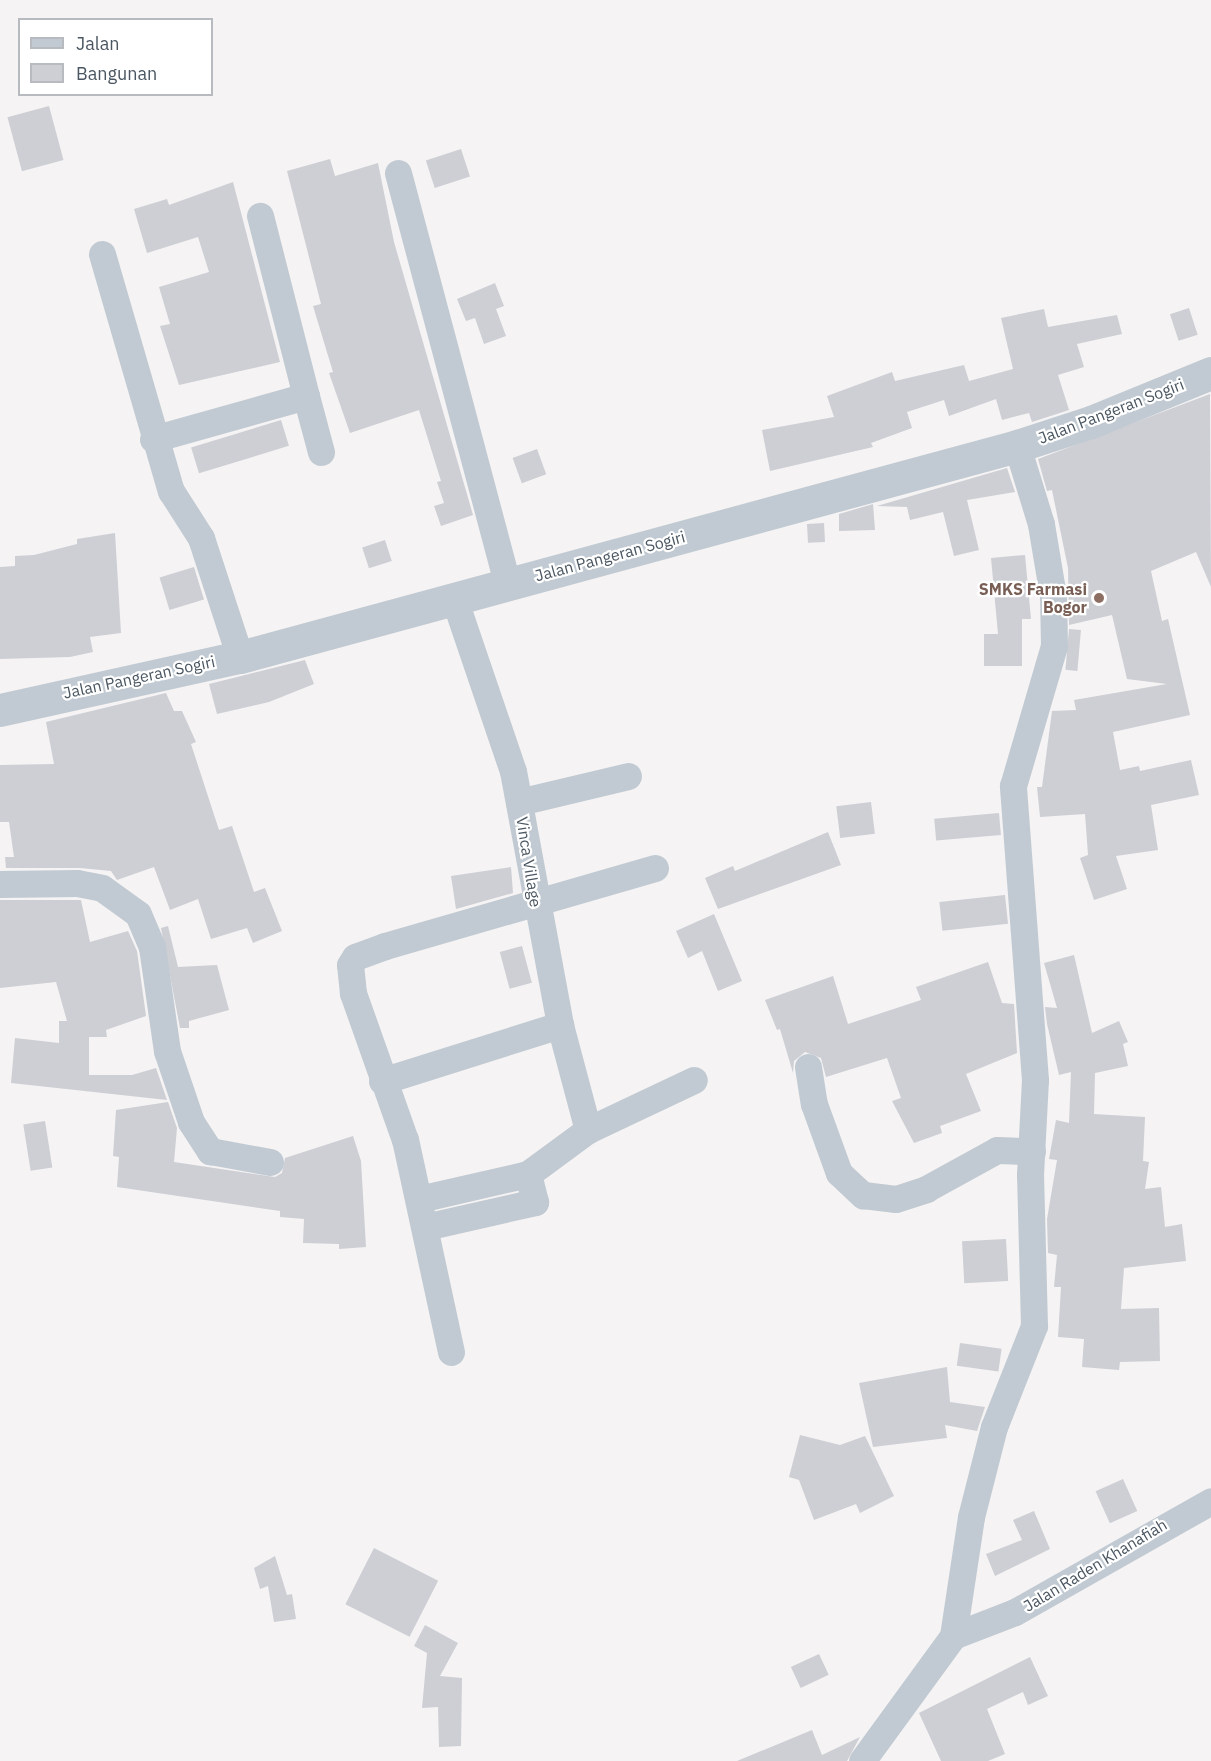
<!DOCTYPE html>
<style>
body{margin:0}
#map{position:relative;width:1211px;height:1761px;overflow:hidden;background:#f5f3f3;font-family:"IBM Plex Sans",sans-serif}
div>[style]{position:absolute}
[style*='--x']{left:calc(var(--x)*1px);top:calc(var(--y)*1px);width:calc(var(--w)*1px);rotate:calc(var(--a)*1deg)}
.building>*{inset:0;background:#cdcfd5;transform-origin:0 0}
.minor>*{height:27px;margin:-13.5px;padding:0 13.5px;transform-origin:13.5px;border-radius:13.5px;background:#c1cad2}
.tertiary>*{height:33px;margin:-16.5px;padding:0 16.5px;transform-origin:16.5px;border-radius:16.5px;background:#c1cad2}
.dots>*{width:16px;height:16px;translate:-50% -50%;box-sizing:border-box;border:3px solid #fff;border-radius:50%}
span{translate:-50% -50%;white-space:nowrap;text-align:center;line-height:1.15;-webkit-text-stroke:4.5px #fff;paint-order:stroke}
.street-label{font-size:16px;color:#4a5661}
.education-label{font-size:16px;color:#785e54;font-weight:700}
.right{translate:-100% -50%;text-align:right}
.legend{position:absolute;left:18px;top:18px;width:195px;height:78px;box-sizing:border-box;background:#fff;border:2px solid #b7bbc0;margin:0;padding:8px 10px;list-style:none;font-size:18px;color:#4a5661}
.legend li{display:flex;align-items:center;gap:12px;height:30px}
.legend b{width:30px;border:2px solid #b7bbc0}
</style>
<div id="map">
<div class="building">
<div style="left:49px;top:106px;width:56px;height:43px;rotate:75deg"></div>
<div style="left:461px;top:149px;width:29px;height:37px;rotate:72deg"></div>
<div style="clip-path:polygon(330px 159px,335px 176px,378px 163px,394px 242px,473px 515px,441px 526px,434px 506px,444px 503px,437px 482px,441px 481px,419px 410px,350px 433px,329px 373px,333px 372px,313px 306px,321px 304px,287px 171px)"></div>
<div style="clip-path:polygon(233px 182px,280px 362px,179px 385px,160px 326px,170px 324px,159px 287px,209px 272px,198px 237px,147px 253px,134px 209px,167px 199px,169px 205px)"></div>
<div style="clip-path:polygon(495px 283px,504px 306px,496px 309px,506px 336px,484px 344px,475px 318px,466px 321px,457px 299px)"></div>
<div style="left:1189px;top:308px;width:28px;height:20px;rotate:72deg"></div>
<div style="clip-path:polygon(1044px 309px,1048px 327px,1117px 315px,1122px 334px,1077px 344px,1084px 367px,1058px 375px,1069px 410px,1032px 422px,1029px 413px,1002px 420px,996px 399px,949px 416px,944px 400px,907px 412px,912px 428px,871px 443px,873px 447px,770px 471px,762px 430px,834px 417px,827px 396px,892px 372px,895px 381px,964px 365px,969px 381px,1013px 369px,1001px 318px)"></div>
<div style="clip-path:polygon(1210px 394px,1211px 587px,1196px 552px,1151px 571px,1162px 621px,1168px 619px,1190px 715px,1113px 732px,1120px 770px,1139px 766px,1140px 771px,1191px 760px,1199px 795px,1151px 805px,1158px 850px,1116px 856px,1127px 889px,1094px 900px,1080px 858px,1088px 855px,1085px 814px,1040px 817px,1037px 787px,1042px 787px,1052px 711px,1076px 710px,1074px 700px,1167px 684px,1127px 679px,1112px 615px,1069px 625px,1068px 568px,1052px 490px,1047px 491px,1038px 459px)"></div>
<div style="left:281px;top:420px;width:27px;height:94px;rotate:73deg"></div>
<div style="left:537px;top:449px;width:27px;height:26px;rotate:70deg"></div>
<div style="clip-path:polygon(1007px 468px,1015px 492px,967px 500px,979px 550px,954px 556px,943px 512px,910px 520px,907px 507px,877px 506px)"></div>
<div style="clip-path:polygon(873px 504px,875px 530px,839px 531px,839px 514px)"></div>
<div style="left:824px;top:523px;width:19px;height:17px;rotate:87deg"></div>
<div style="clip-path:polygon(115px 533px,121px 633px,90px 637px,93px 652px,70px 657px,0 659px,0 567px,15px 566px,15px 556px,34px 555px,77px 544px,77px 539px)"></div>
<div style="left:385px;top:540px;width:22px;height:24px;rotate:72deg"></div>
<div style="clip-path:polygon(1025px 555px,1031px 619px,1022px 619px,1022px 666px,984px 666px,984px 634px,998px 634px,991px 558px)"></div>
<div style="left:194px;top:567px;width:34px;height:36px;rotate:73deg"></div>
<div style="left:1069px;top:629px;width:12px;height:41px;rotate:5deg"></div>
<div style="clip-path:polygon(305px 660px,314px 684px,269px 702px,217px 714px,209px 684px)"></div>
<div style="clip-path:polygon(166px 693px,174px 711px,182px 711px,196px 742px,191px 744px,219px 830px,232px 826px,254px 892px,265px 888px,282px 931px,253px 943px,247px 928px,211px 939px,198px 899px,170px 910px,154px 867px,117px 880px,111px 871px,80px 868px,6px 868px,5px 857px,14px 857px,9px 822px,0 822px,0 765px,54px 764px,46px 722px)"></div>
<div style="left:871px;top:802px;width:32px;height:35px;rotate:83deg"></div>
<div style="left:999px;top:813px;width:22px;height:65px;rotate:85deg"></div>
<div style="clip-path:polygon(828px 832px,841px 865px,718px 909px,705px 878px,733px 866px,735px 871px)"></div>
<div style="clip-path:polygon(511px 867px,513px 893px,456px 909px,451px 876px)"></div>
<div style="left:1005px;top:895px;width:29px;height:66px;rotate:84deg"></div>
<div style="clip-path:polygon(0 900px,81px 900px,90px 942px,128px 931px,137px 951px,146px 1016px,106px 1030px,107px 1037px,89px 1037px,89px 1075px,132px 1075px,156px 1068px,167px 1100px,11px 1083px,15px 1038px,59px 1043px,59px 1021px,67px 1021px,56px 982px,0 988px)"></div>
<div style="clip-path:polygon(714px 914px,742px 981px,718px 991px,702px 951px,688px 958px,676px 931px)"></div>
<div style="clip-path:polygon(168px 926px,178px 967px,217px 965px,229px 1010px,189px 1021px,189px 1028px,180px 1028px,161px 928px)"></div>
<div style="left:522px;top:946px;width:38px;height:23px;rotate:75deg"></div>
<div style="clip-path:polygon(1074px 955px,1092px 1033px,1119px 1021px,1128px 1042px,1123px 1044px,1128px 1066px,1095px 1073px,1094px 1114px,1145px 1117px,1143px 1161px,1149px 1162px,1145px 1189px,1161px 1187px,1165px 1227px,1182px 1224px,1186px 1261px,1124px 1268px,1121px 1309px,1159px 1308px,1160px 1361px,1120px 1362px,1119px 1370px,1082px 1367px,1084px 1339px,1058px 1337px,1061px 1287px,1054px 1287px,1057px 1255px,1048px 1253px,1047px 1219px,1057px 1160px,1049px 1159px,1056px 1120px,1069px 1123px,1071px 1072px,1059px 1075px,1047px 1024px,1045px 1007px,1057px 1008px,1044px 963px)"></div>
<div style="clip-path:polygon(988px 962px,1002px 1003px,1014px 1004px,1017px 1053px,966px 1074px,981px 1111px,940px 1126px,942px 1133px,914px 1143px,892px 1101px,901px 1098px,887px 1058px,826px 1077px,821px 1058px,805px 1052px,794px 1061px,793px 1073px,780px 1029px,777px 1030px,765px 1000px,833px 976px,848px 1024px,921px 1000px,916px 987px)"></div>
<div style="clip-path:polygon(168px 1102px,177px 1128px,174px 1162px,275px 1177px,282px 1173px,285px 1158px,353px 1136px,361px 1161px,366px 1247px,339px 1249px,339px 1244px,303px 1243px,304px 1219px,280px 1217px,280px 1211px,117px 1187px,119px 1157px,113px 1156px,116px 1110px)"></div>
<div style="left:45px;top:1121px;width:47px;height:22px;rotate:81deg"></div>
<div style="left:1006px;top:1239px;width:42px;height:44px;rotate:87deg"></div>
<div style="left:960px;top:1343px;width:42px;height:23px;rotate:8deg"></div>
<div style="clip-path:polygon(947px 1367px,950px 1402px,985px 1407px,977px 1431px,945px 1425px,947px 1438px,873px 1447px,859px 1383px)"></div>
<div style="clip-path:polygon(800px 1435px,840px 1445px,865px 1436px,894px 1496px,860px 1513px,856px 1504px,814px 1520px,799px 1480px,789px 1477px)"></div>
<div style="left:1123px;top:1479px;width:35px;height:30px;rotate:66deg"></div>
<div style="clip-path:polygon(1034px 1511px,1050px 1549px,995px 1576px,986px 1554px,1022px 1540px,1013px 1520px)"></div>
<div style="left:374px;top:1548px;width:72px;height:63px;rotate:27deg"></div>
<div style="clip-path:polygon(275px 1556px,287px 1595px,292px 1594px,296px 1619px,274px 1622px,268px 1586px,260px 1589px,254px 1568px)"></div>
<div style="clip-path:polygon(425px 1625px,458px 1643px,440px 1676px,462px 1678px,461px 1746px,439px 1747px,438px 1707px,422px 1708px,427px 1653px,414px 1646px)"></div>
<div style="left:819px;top:1654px;width:23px;height:31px;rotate:65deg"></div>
<div style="clip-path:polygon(1030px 1657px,1048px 1696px,1028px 1705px,1023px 1692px,987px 1709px,1005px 1754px,988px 1761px,941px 1761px,919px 1713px)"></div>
<div style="clip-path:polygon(812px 1730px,822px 1755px,860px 1737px,847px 1761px,737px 1761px)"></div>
</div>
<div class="minor">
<div style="--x:398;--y:173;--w:425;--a:75.1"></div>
<div style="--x:102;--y:254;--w:247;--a:73.8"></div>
<div style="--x:171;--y:491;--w:56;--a:57.4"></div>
<div style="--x:201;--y:538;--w:125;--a:71.9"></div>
<div style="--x:306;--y:396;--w:58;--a:75"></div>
<div style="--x:153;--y:439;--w:159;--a:-15.7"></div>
<div style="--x:306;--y:396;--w:186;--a:-104.3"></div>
<div style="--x:454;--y:598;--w:183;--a:71.2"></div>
<div style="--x:513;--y:771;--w:258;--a:79.5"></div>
<div style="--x:560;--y:1025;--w:109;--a:75.1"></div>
<div style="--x:519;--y:802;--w:112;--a:-13.4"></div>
<div style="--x:0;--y:884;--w:77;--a:-0.7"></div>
<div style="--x:77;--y:883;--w:25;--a:11"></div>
<div style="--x:102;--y:888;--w:44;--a:35.8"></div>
<div style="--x:138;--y:914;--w:36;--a:67"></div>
<div style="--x:152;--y:947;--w:105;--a:81.8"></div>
<div style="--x:167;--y:1051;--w:75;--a:71.3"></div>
<div style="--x:191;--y:1122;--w:35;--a:57"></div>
<div style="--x:210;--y:1151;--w:61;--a:10.4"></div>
<div style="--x:808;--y:1067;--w:37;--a:81"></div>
<div style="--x:814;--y:1104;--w:73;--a:70.1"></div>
<div style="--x:839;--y:1173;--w:33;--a:43"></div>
<div style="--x:863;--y:1195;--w:33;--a:7"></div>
<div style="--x:896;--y:1199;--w:32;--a:-18"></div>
<div style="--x:926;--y:1189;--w:81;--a:-28.8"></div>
<div style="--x:997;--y:1150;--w:35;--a:2"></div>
<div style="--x:382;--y:1081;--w:187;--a:-17.5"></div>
<div style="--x:419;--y:1199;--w:112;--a:-12.9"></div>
<div style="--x:528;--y:1174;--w:74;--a:-36.3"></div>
<div style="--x:588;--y:1130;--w:117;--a:-25.3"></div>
<div style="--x:425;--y:1227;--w:113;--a:-12.8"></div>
<div style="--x:535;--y:1202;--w:29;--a:-104"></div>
<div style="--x:451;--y:1352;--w:217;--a:-102.2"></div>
<div style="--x:405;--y:1140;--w:156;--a:-109.5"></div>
<div style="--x:353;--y:993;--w:28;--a:-96"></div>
<div style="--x:350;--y:965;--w:9;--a:-58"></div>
<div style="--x:355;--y:957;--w:32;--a:-20"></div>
<div style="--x:385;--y:946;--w:281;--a:-16.1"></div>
<div style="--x:953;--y:1636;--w:120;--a:-81.4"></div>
<div style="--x:971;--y:1517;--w:93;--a:-75.7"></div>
<div style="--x:994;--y:1427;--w:109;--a:-68.4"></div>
<div style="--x:1034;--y:1326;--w:151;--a:-91.5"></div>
<div style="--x:1030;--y:1175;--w:95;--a:-87"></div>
<div style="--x:1035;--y:1080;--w:295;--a:-94.3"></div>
<div style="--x:1013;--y:786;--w:146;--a:-73.7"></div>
<div style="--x:1054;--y:646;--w:50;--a:-91.1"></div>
<div style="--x:1053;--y:596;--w:73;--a:-99.5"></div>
<div style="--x:1041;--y:524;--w:82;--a:-107.1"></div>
<div style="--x:862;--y:1761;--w:155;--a:-53.9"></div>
<div style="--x:953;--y:1636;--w:66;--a:-21.2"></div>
<div style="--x:1015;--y:1612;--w:225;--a:-29.5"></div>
</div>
<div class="tertiary">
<div style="--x:0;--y:710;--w:246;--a:-12.5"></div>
<div style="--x:240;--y:657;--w:805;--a:-15.19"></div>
<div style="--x:1017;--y:446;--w:78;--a:-18"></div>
<div style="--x:1091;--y:422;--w:130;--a:-22.2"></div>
</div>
<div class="dots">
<div style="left:1099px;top:598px;background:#8d6e63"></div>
</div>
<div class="street-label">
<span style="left:1111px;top:411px;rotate:-21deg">Jalan Pangeran Sogiri</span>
<span style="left:610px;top:556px;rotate:-15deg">Jalan Pangeran Sogiri</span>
<span style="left:139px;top:677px;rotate:-12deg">Jalan Pangeran Sogiri</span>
<span style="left:529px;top:862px;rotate:81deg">Vinca Village</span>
<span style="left:1095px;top:1565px;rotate:-31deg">Jalan Raden Khanafiah</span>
</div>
<div class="education-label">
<span class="right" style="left:1087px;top:598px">SMKS Farmasi<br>Bogor</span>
</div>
<ul class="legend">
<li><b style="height:8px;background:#c1cad2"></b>Jalan</li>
<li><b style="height:16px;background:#cdcfd5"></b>Bangunan</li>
</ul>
</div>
